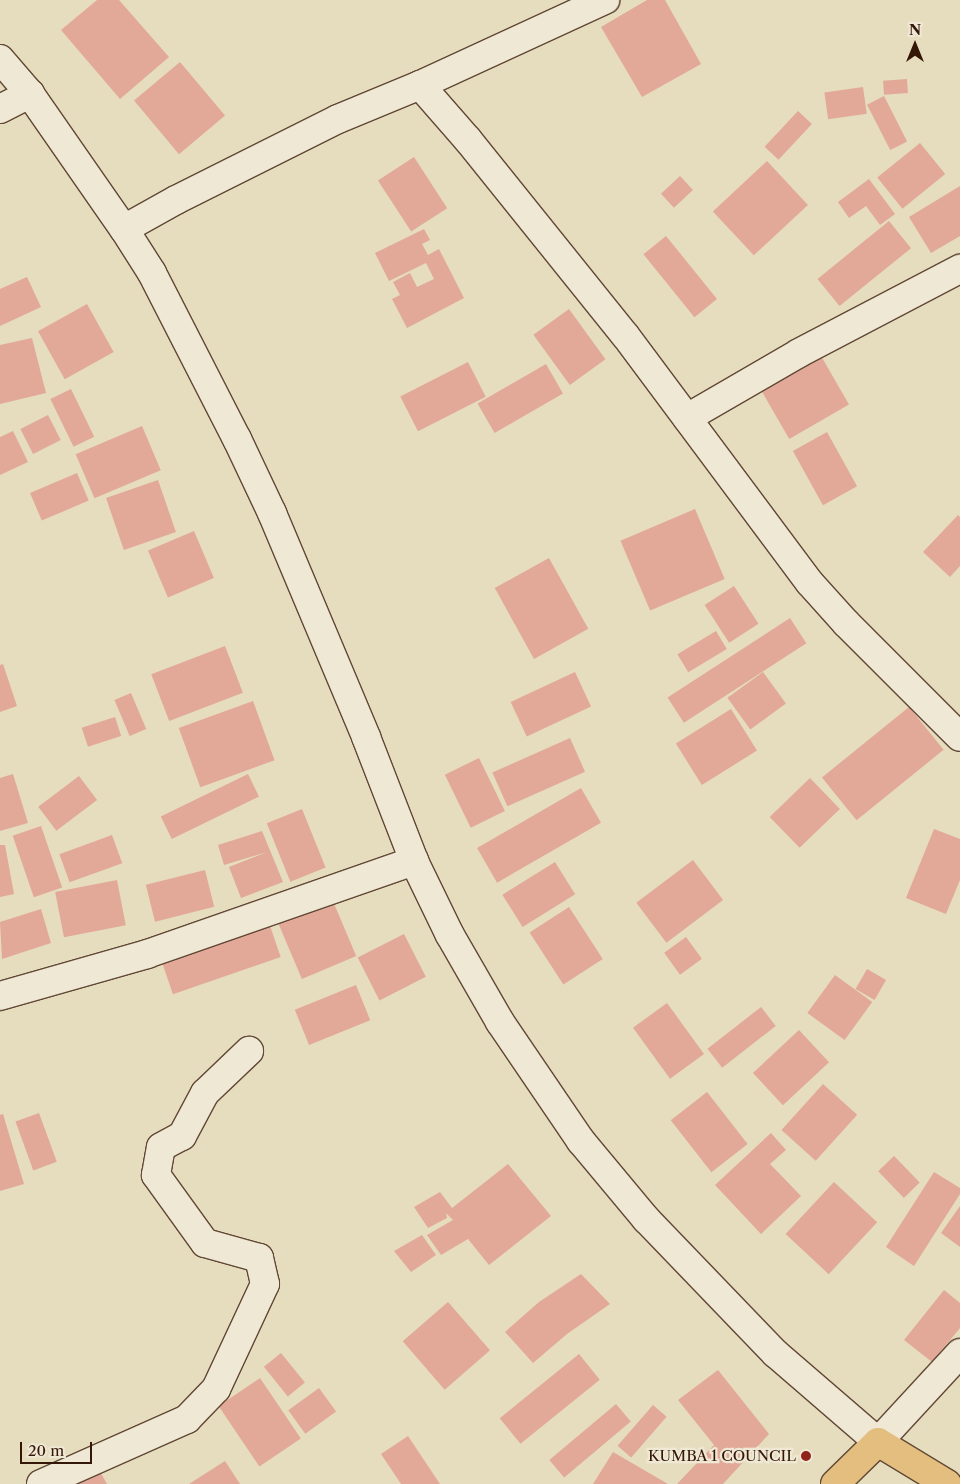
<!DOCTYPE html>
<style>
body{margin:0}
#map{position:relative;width:960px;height:1484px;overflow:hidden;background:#e6dcbe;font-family:"Libre Caslon Text",serif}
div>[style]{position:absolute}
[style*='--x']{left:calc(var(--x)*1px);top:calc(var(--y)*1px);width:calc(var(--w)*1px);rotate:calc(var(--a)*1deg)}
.building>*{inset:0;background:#e2a998;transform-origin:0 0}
.roads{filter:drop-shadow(1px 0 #614835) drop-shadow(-1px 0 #614835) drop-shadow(0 1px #614835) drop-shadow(0 -1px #614835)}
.minor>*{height:28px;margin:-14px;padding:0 14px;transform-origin:14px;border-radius:14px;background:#efe8d5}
.tertiary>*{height:28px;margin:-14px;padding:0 14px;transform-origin:14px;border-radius:14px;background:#efe8d5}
.primary>*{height:28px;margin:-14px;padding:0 14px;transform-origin:14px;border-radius:14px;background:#e3be7f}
.dots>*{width:14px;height:14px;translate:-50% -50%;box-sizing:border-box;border:2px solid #efe8d5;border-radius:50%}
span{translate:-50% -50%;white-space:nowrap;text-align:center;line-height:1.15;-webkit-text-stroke:4.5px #efe8d5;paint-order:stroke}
.poi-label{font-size:15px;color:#351707}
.right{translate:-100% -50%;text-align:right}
.north{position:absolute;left:890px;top:20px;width:50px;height:50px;-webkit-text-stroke:4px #efe8d5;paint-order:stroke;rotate:0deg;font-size:14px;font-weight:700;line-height:20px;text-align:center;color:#351707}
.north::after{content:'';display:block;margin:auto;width:18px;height:22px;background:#351707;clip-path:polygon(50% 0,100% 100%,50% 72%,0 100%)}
.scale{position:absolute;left:20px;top:1442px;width:72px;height:22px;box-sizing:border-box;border:2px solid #351707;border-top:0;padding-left:6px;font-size:15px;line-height:18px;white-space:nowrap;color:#351707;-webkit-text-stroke:4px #efe8d5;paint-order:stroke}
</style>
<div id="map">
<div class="building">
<div style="clip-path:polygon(97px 0,119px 0,169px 57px,120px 99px,61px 30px)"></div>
<div style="clip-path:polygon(647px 0,665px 0,701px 64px,642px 97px,601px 27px)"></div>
<div style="left:180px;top:62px;width:70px;height:60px;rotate:50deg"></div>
<div style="left:907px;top:79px;width:14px;height:24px;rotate:86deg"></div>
<div style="left:863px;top:87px;width:27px;height:39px;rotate:82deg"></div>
<div style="left:884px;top:96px;width:51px;height:19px;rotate:63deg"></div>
<div style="left:798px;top:111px;width:19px;height:49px;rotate:43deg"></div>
<div style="left:920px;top:143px;width:40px;height:55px;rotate:51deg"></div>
<div style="left:414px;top:157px;width:61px;height:43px;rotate:57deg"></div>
<div style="left:767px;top:161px;width:60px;height:74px;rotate:47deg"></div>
<div style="left:680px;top:176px;width:19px;height:26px;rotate:47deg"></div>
<div style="clip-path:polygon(869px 179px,895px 214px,880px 225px,866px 206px,849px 218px,838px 202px)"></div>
<div style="clip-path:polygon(960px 186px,960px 236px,931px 253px,909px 217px)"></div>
<div style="left:889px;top:221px;width:35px;height:92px;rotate:51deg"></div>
<div style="clip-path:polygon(424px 229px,430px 240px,422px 244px,428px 255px,439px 249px,464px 298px,407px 328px,392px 299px,400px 295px,393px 282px,410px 273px,417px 287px,434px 279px,426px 263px,389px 281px,375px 253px)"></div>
<div style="left:666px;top:236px;width:81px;height:29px;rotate:51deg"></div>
<div style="clip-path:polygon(27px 277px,41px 307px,0 326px,0 289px)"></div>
<div style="left:87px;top:304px;width:55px;height:56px;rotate:61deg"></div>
<div style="left:569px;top:309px;width:62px;height:44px;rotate:54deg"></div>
<div style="clip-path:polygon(32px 338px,46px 393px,0 404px,0 345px)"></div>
<div style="left:817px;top:349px;width:64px;height:69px;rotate:60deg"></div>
<div style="left:468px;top:362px;width:39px;height:76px;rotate:63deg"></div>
<div style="left:546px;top:364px;width:34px;height:79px;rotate:60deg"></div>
<div style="left:71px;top:389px;width:53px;height:23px;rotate:64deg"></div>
<div style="left:48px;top:415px;width:28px;height:31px;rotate:63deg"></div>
<div style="left:142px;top:426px;width:48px;height:72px;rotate:67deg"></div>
<div style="clip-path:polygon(13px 431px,28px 462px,0 475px,0 437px)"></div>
<div style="left:827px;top:432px;width:62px;height:39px;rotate:61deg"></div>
<div style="left:77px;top:473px;width:30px;height:51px;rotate:67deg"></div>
<div style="left:158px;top:480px;width:55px;height:55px;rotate:71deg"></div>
<div style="left:695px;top:509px;width:76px;height:81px;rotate:67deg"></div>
<div style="clip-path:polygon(958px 515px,960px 517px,960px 566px,950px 577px,923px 552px)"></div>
<div style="left:194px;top:531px;width:51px;height:50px;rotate:67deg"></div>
<div style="left:549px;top:558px;width:81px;height:62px;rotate:61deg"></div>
<div style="left:734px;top:586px;width:45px;height:35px;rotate:57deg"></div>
<div style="left:790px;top:618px;width:30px;height:146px;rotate:57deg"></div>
<div style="left:716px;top:631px;width:21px;height:45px;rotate:59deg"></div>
<div style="left:225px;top:646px;width:50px;height:79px;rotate:69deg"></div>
<div style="clip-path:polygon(3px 664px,17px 706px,0 712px,0 665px)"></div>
<div style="left:575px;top:672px;width:38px;height:71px;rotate:65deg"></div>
<div style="left:763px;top:672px;width:39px;height:44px;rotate:54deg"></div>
<div style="left:131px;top:693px;width:39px;height:18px;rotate:67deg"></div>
<div style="left:253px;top:701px;width:63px;height:79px;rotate:70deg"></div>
<div style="left:909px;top:707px;width:55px;height:112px;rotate:51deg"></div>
<div style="left:731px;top:709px;width:49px;height:65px;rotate:58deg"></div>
<div style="left:115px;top:717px;width:20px;height:35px;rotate:72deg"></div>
<div style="left:570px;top:738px;width:37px;height:85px;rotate:66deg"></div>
<div style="left:479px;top:758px;width:59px;height:38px;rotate:64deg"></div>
<div style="clip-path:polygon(13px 774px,28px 823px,0 831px,0 778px)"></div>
<div style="left:248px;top:774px;width:25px;height:97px;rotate:64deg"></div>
<div style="left:79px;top:776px;width:30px;height:51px;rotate:53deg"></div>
<div style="left:810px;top:778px;width:43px;height:56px;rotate:46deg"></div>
<div style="left:581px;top:788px;width:40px;height:120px;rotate:60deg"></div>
<div style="left:302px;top:809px;width:63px;height:38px;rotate:68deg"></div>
<div style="left:41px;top:826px;width:65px;height:30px;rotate:71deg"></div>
<div style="clip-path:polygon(934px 829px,960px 839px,960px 880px,946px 914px,906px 898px)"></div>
<div style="clip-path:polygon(262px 831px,283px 882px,241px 898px,229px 867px,267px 852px,224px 865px,218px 845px)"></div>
<div style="left:112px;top:835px;width:30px;height:56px;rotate:70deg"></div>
<div style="clip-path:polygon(0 845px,5px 845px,14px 894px,0 897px)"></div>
<div style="left:693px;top:860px;width:50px;height:71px;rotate:53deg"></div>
<div style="left:555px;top:862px;width:38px;height:62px;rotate:58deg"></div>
<div style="left:205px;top:870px;width:38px;height:61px;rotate:76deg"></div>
<div style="left:117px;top:880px;width:46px;height:63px;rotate:79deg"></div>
<div style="left:332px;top:899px;width:62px;height:59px;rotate:67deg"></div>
<div style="left:569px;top:907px;width:62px;height:47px;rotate:57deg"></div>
<div style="clip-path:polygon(41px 909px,51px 943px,2px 959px,0 922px)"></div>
<div style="left:269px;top:923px;width:36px;height:114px;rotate:71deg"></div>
<div style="left:404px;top:934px;width:48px;height:52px;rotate:63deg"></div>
<div style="left:686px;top:937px;width:27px;height:27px;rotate:54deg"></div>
<div style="left:867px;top:969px;width:22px;height:23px;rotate:30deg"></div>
<div style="left:835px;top:975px;width:46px;height:47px;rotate:36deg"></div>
<div style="left:356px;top:985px;width:38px;height:66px;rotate:68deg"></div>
<div style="left:667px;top:1003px;width:63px;height:42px;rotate:54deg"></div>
<div style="left:761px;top:1007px;width:24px;height:68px;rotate:52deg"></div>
<div style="left:799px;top:1030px;width:44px;height:63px;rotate:47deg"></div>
<div style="left:823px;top:1084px;width:46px;height:62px;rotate:42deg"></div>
<div style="left:707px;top:1092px;width:66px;height:46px;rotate:52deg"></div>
<div style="left:39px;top:1113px;width:52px;height:25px;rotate:70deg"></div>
<div style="clip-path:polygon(3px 1114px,24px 1184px,0 1191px,0 1115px)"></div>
<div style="clip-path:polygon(771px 1133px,786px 1150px,770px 1164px,801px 1196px,761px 1234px,715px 1185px)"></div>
<div style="left:894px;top:1156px;width:37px;height:22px;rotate:46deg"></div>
<div style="clip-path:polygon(508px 1164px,551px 1216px,489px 1265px,468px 1239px,441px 1255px,427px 1235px,453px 1220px,446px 1213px,447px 1218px,428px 1228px,414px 1207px,440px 1192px,452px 1208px)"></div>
<div style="clip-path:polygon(934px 1172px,960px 1188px,960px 1194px,914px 1266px,886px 1247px)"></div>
<div style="left:834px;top:1182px;width:59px;height:71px;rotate:43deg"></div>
<div style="clip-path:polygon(960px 1206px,960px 1247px,941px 1233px)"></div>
<div style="clip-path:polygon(422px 1235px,436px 1255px,411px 1272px,394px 1251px)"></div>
<div style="clip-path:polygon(581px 1274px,610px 1304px,567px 1334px,533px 1363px,505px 1332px,539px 1302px)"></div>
<div style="clip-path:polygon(944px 1290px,960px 1303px,960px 1328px,932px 1362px,904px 1340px)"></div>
<div style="left:448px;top:1302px;width:64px;height:60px;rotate:49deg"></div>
<div style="left:281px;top:1353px;width:38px;height:22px;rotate:51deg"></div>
<div style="left:579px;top:1354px;width:33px;height:102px;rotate:51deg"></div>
<div style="clip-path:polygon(718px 1370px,769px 1434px,723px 1484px,677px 1484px,714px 1445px,678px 1400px)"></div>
<div style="left:260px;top:1378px;width:73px;height:50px;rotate:56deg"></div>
<div style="left:319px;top:1388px;width:29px;height:38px;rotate:54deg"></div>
<div style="left:616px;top:1404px;width:23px;height:87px;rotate:50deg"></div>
<div style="left:653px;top:1405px;width:18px;height:54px;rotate:41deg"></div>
<div style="clip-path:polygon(408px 1436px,440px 1484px,401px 1484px,381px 1454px)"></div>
<div style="clip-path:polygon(613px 1452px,668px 1484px,593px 1484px)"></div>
<div style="clip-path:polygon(225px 1461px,240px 1484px,189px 1484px)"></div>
<div style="clip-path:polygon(97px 1466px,107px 1484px,64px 1484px)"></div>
</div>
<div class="roads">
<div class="minor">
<div style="--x:420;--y:85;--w:204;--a:-24.7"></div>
<div style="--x:0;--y:109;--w:34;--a:-27"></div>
<div style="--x:124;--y:229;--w:60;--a:-29.1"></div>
<div style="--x:176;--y:200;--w:181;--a:-26.6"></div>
<div style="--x:338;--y:119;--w:89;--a:-22.5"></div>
<div style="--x:420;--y:85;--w:73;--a:48.9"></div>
<div style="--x:468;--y:140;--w:250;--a:51.2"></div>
<div style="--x:625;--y:335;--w:309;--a:53.3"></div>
<div style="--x:810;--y:583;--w:54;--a:48"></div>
<div style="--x:846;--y:623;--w:161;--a:45"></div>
<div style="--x:687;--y:418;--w:129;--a:-30.1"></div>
<div style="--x:799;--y:353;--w:182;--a:-27.6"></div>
<div style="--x:0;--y:996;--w:153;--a:-15.9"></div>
<div style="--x:147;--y:954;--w:283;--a:-19.2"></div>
<div style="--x:878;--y:1442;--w:121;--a:-47.3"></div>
<div style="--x:41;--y:1484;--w:160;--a:-24"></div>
<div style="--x:187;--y:1419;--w:42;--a:-46"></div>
<div style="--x:216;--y:1389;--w:116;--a:-65"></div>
<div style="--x:265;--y:1284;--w:27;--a:-103"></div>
<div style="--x:259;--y:1258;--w:56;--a:-164.5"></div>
<div style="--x:205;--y:1243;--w:84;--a:-125.8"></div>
<div style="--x:156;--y:1175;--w:28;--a:-80"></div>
<div style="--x:161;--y:1147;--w:24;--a:-28"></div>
<div style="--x:182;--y:1136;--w:49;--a:-61.9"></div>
<div style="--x:205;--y:1093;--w:61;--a:-43.7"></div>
</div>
<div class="tertiary">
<div style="--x:0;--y:59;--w:46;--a:49.4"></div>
<div style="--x:30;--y:94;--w:165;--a:55.2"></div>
<div style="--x:124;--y:229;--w:52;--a:57.5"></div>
<div style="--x:152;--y:273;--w:186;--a:62.9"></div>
<div style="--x:237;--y:439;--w:82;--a:64.7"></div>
<div style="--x:272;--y:513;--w:243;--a:67.2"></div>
<div style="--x:366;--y:737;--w:133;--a:68.8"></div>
<div style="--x:414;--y:861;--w:82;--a:64.1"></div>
<div style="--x:450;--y:935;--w:100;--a:60.1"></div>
<div style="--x:500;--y:1022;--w:144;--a:55.8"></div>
<div style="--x:581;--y:1141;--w:102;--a:50.2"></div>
<div style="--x:646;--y:1219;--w:186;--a:46.1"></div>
<div style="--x:775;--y:1353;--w:136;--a:40.8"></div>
</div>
<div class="primary">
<div style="--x:835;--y:1484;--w:60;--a:-44.3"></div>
<div style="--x:878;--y:1442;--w:81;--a:31.3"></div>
</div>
</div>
<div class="dots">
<div style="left:806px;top:1456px;background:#8f2418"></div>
</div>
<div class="poi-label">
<span class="right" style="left:796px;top:1456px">KUMBA 1 COUNCIL</span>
</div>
<div class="north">N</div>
<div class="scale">20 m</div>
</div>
